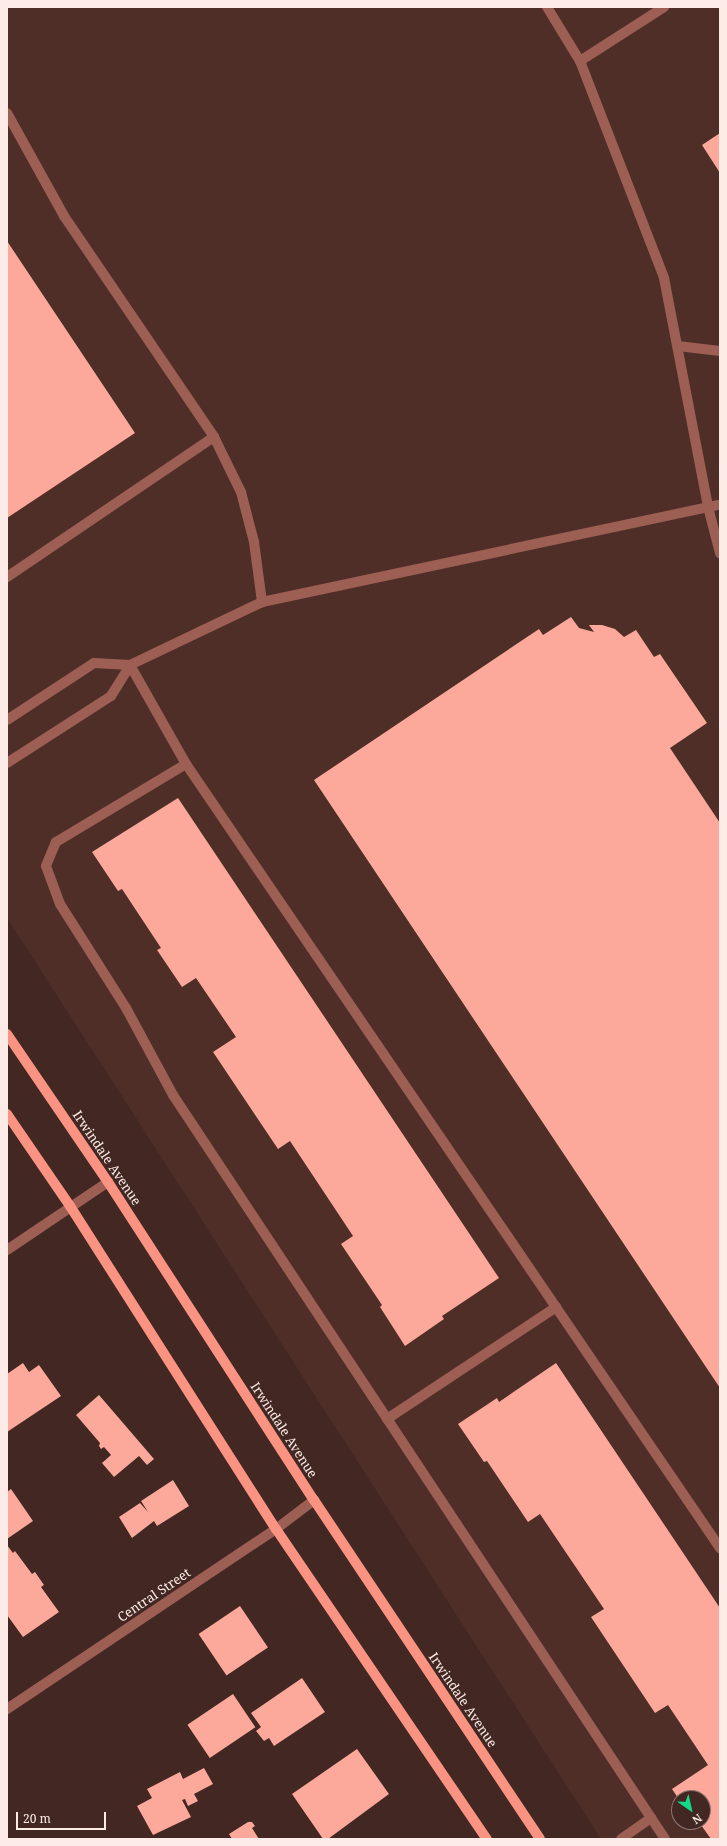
<!DOCTYPE html>
<style>
body{margin:0}
#map{position:relative;width:727px;height:1846px;overflow:hidden;background:#422723;font-family:"Noto Serif",serif}
div>[style]{position:absolute}
[style*='--x']{left:calc(var(--x)*1px);top:calc(var(--y)*1px);width:calc(var(--w)*1px);rotate:calc(var(--a)*1deg)}
.built>*{inset:0;background:#502e28}
.building>*{inset:0;background:#fca89a;transform-origin:0 0}
.lane>*{height:10px;margin:-5px;padding:0 5px;transform-origin:5px;border-radius:5px;background:#9d5e54}
.street>*{height:10px;margin:-5px;padding:0 5px;transform-origin:5px;border-radius:5px;background:#9d5e54}
.primary>*{height:10px;margin:-5px;padding:0 5px;transform-origin:5px;border-radius:5px;background:#fa9382}
span{translate:-50% -50%;white-space:nowrap;text-align:center;line-height:1.15;-webkit-text-stroke:4px #422723;paint-order:stroke}
.street-label{font-size:13px;color:#fdebe7}
.frame{position:absolute;inset:0;border:8px solid #fdebe7;pointer-events:none}
.north{position:absolute;left:671px;top:1790px;width:40px;height:40px;box-sizing:border-box;background:#422723;border:1px solid #8d7571;border-radius:50%;rotate:146deg;font-size:11px;font-weight:700;line-height:16px;text-align:center;color:#fdebe7}
.north::after{content:'';display:block;margin:auto;width:14px;height:18px;background:#14d989;clip-path:polygon(50% 0,100% 100%,50% 72%,0 100%)}
.scale{position:absolute;left:16px;top:1812px;width:90px;height:18px;box-sizing:border-box;border:2px solid #fdebe7;border-top:0;padding-left:5px;font-size:12px;line-height:14px;white-space:nowrap;color:#fdebe7;-webkit-text-stroke:3px #422723;paint-order:stroke}
</style>
<div id="map">
<div class="built">
<div style="clip-path:polygon(evenodd,7px 7px,720px 7px,720px 1839px,601px 1839px,7px 918px,7px 7px,679px 1798px,703px 1798px,703px 1822px,679px 1822px,679px 1798px)"></div>
</div>
<div class="building">
<div style="clip-path:polygon(720px 133px,720px 173px,702px 145px)"></div>
<div style="clip-path:polygon(7px 241px,135px 433px,7px 518px)"></div>
<div style="clip-path:polygon(571px 617px,579px 628px,594px 632px,589px 625px,602px 625px,615px 629px,624px 637px,636px 630px,654px 657px,660px 654px,707px 723px,670px 748px,720px 823px,720px 1388px,314px 780px,539px 629px,543px 635px)"></div>
<div style="clip-path:polygon(178px 798px,499px 1278px,442px 1316px,444px 1319px,405px 1346px,380px 1307px,382px 1305px,341px 1244px,353px 1236px,290px 1141px,278px 1149px,213px 1052px,236px 1037px,196px 978px,182px 987px,157px 950px,161px 948px,122px 889px,118px 891px,92px 852px)"></div>
<div style="clip-path:polygon(23px 1363px,29px 1372px,39px 1365px,61px 1396px,7px 1432px,7px 1374px)"></div>
<div style="clip-path:polygon(556px 1363px,720px 1608px,720px 1839px,711px 1839px,701px 1825px,698px 1827px,695px 1822px,703px 1822px,703px 1798px,678px 1798px,672px 1789px,708px 1765px,668px 1705px,655px 1713px,591px 1617px,604px 1609px,540px 1514px,528px 1522px,487px 1461px,484px 1462px,458px 1424px,497px 1398px,499px 1402px)"></div>
<div style="clip-path:polygon(99px 1395px,154px 1459px,147px 1465px,139px 1456px,114px 1477px,102px 1463px,111px 1455px,104px 1447px,101px 1449px,99px 1446px,100px 1443px,76px 1415px)"></div>
<div style="clip-path:polygon(173px 1480px,189px 1506px,157px 1526px,154px 1521px,132px 1538px,119px 1517px,140px 1503px,148px 1512px,141px 1501px)"></div>
<div style="clip-path:polygon(11px 1489px,33px 1521px,7px 1539px,7px 1492px)"></div>
<div style="clip-path:polygon(7px 1545px,13px 1553px,15px 1551px,32px 1574px,35px 1572px,44px 1585px,41px 1587px,59px 1612px,23px 1637px,7px 1615px)"></div>
<div style="left:240px;top:1606px;width:50px;height:50px;rotate:56deg"></div>
<div style="clip-path:polygon(302px 1678px,325px 1712px,274px 1746px,269px 1738px,264px 1741px,256px 1731px,261px 1727px,251px 1713px)"></div>
<div style="left:233px;top:1694px;width:40px;height:55px;rotate:56deg"></div>
<div style="clip-path:polygon(357px 1749px,389px 1794px,328px 1839px,323px 1839px,292px 1794px)"></div>
<div style="clip-path:polygon(204px 1768px,213px 1784px,194px 1794px,198px 1801px,188px 1806px,185px 1799px,182px 1800px,191px 1817px,153px 1835px,137px 1806px,152px 1798px,147px 1789px,180px 1772px,183px 1779px)"></div>
<div style="clip-path:polygon(248px 1822px,252px 1822px,255px 1826px,252px 1828px,259px 1839px,273px 1839px,232px 1839px,229px 1834px)"></div>
</div>
<div class="lane">
<div style="--x:580;--y:61;--w:100;--a:-32.7"></div>
<div style="--x:7;--y:113;--w:118;--a:61"></div>
<div style="--x:64;--y:216;--w:267;--a:55.8"></div>
<div style="--x:678;--y:346;--w:42;--a:6.8"></div>
<div style="--x:708;--y:507;--w:48;--a:75.4"></div>
<div style="--x:7;--y:577;--w:250;--a:-34.1"></div>
<div style="--x:214;--y:437;--w:61;--a:63.9"></div>
<div style="--x:241;--y:492;--w:52;--a:75.4"></div>
<div style="--x:254;--y:542;--w:61;--a:82.4"></div>
<div style="--x:130;--y:665;--w:114;--a:60.5"></div>
<div style="--x:186;--y:764;--w:949;--a:55.74"></div>
<div style="--x:186;--y:764;--w:152;--a:149"></div>
<div style="--x:56;--y:842;--w:26;--a:113"></div>
<div style="--x:46;--y:866;--w:40;--a:69.8"></div>
<div style="--x:60;--y:904;--w:123;--a:57.6"></div>
<div style="--x:126;--y:1008;--w:99;--a:61.6"></div>
<div style="--x:173;--y:1095;--w:892;--a:56.52"></div>
<div style="--x:387;--y:1419;--w:203;--a:-33.5"></div>
<div style="--x:621;--y:1839;--w:37;--a:-35"></div>
</div>
<div class="street">
<div style="--x:547;--y:7;--w:63;--a:58.6"></div>
<div style="--x:580;--y:61;--w:233;--a:68.8"></div>
<div style="--x:664;--y:278;--w:233;--a:79.1"></div>
<div style="--x:7;--y:720;--w:104;--a:-33.2"></div>
<div style="--x:94;--y:663;--w:36;--a:3"></div>
<div style="--x:130;--y:665;--w:146;--a:-25.5"></div>
<div style="--x:262;--y:602;--w:468;--a:-12"></div>
<div style="--x:7;--y:763;--w:124;--a:-32.8"></div>
<div style="--x:111;--y:696;--w:36;--a:-58"></div>
<div style="--x:7;--y:1250;--w:122;--a:-34"></div>
<div style="--x:7;--y:1709;--w:324;--a:-33.8"></div>
<div style="--x:276;--y:1529;--w:48;--a:-37.3"></div>
</div>
<div class="primary">
<div style="--x:7;--y:1034;--w:179;--a:55.7"></div>
<div style="--x:108;--y:1182;--w:379;--a:57.1"></div>
<div style="--x:314;--y:1500;--w:407;--a:56.3"></div>
<div style="--x:7;--y:1114;--w:112;--a:55.6"></div>
<div style="--x:70;--y:1206;--w:383;--a:57.5"></div>
<div style="--x:276;--y:1529;--w:375;--a:55.8"></div>
</div>
<div class="street-label">
<span style="left:107px;top:1158px;rotate:56deg">Irwindale Avenue</span>
<span style="left:284px;top:1430px;rotate:57deg">Irwindale Avenue</span>
<span style="left:154px;top:1595px;rotate:-34deg">Central Street</span>
<span style="left:463px;top:1700px;rotate:56deg">Irwindale Avenue</span>
</div>
<div class="frame"></div>
<div class="north">N</div>
<div class="scale">20 m</div>
</div>
